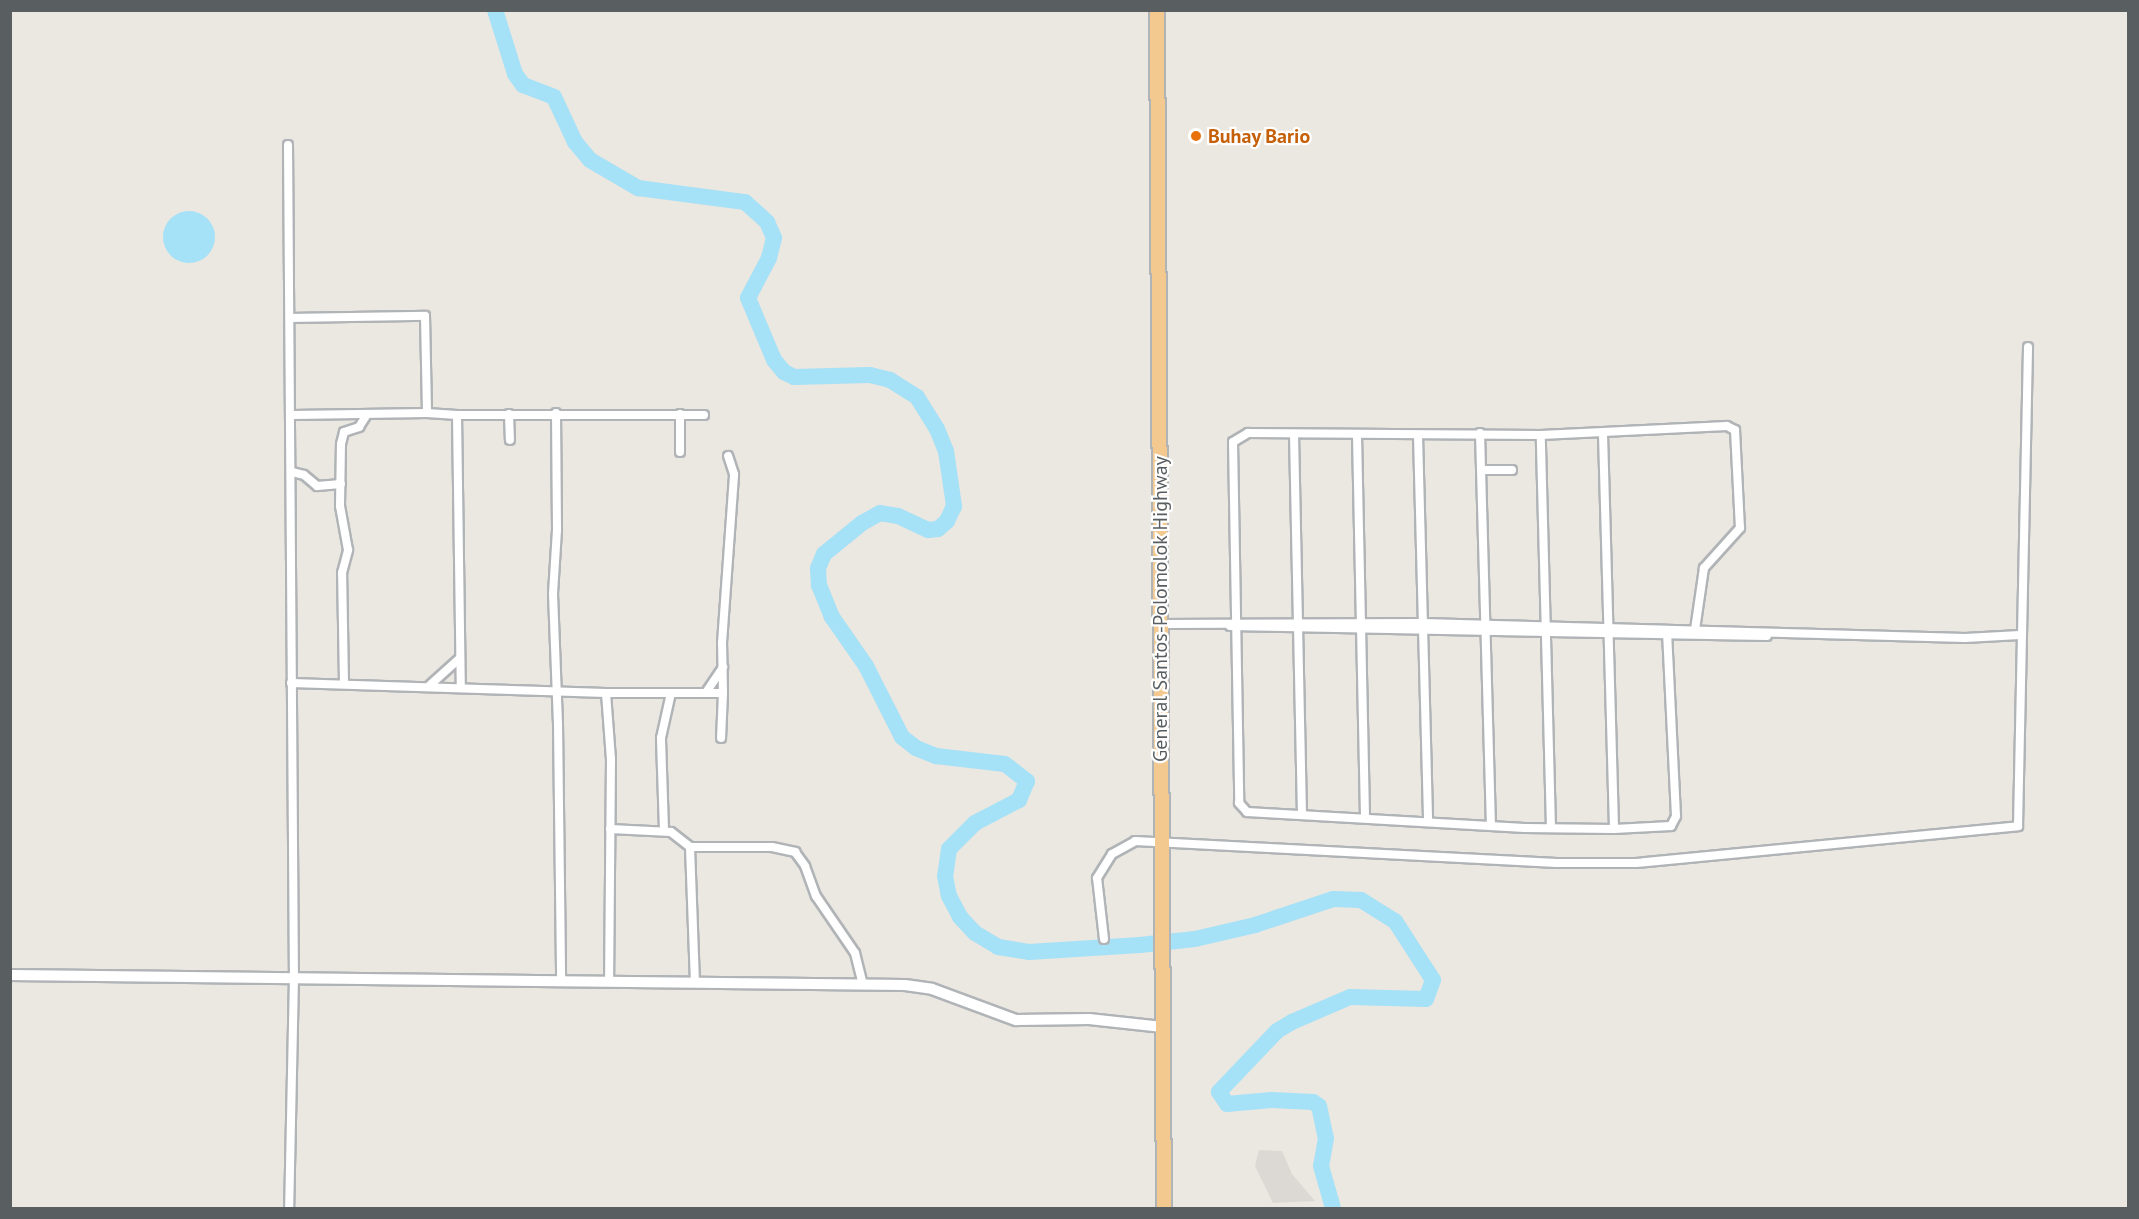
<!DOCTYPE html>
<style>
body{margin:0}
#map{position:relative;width:2139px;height:1219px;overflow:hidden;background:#ebe7e1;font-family:"PT Sans",sans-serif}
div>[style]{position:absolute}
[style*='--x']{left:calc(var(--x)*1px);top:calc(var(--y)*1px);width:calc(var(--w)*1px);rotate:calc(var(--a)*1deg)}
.industrial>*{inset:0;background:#dcd9d5}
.water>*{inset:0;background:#a5e1f7}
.round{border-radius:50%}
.river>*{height:16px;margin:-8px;padding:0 8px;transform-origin:8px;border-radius:8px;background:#a5e1f7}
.roads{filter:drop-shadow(2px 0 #b1b4b7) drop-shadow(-2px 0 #b1b4b7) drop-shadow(0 2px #b1b4b7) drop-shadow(0 -2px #b1b4b7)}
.street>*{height:8px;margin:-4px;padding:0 4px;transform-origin:4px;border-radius:4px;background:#fff}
.secondary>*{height:10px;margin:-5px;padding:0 5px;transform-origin:5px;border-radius:5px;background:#fff}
.highway>*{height:14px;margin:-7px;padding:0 7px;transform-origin:7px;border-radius:7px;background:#f3c990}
.dots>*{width:16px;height:16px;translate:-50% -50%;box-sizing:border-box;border:3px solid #fff;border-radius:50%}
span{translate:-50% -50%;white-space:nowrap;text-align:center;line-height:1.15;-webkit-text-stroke:4.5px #fff;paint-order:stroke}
.food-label{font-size:20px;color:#c56008;font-weight:700}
.left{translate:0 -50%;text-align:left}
.street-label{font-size:20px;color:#595e60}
.frame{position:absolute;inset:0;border:12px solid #595e60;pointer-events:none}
</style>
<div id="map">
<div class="industrial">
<div style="clip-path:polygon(1259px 1150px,1282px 1151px,1292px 1174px,1315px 1201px,1273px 1203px,1255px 1166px)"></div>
</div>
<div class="water">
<div class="round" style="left:163px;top:211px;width:52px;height:52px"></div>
</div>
<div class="river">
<div style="--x:495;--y:10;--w:67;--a:72.6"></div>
<div style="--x:515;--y:74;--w:14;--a:54"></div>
<div style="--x:523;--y:85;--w:33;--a:21"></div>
<div style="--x:554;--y:97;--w:50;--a:65"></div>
<div style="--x:575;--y:142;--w:23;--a:50"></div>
<div style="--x:590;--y:160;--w:56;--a:30.3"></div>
<div style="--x:638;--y:188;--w:108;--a:7.5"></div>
<div style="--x:745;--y:202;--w:30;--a:42"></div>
<div style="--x:767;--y:222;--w:17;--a:66"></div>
<div style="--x:774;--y:238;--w:21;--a:104"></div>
<div style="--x:769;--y:258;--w:45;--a:117.7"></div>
<div style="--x:748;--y:298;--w:67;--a:67.2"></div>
<div style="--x:774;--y:360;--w:16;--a:50"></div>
<div style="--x:784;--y:372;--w:11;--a:27"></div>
<div style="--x:794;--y:377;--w:76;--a:-1.5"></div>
<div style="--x:870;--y:375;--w:21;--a:14"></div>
<div style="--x:890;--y:380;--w:32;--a:32"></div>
<div style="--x:917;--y:397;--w:38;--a:58"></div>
<div style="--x:937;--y:429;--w:24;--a:68"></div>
<div style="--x:946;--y:451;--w:56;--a:81.7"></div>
<div style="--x:954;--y:506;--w:17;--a:115"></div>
<div style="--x:947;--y:521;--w:12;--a:138"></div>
<div style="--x:938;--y:529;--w:10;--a:174"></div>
<div style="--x:928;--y:530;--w:33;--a:-155"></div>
<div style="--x:898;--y:516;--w:18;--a:-171"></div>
<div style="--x:880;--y:513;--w:21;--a:151"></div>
<div style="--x:862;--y:523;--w:49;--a:140.8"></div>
<div style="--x:824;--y:554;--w:15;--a:113"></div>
<div style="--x:818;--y:568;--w:17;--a:87"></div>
<div style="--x:819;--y:585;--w:35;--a:68"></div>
<div style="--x:832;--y:617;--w:60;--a:55.2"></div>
<div style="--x:866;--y:666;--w:80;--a:63.1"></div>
<div style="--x:902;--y:737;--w:18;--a:38"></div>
<div style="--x:916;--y:748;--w:22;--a:22"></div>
<div style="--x:936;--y:756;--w:69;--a:6.6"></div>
<div style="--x:1005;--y:764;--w:28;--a:38"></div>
<div style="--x:1027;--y:781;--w:21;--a:113"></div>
<div style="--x:1019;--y:800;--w:50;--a:152.4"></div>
<div style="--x:975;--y:823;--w:37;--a:135"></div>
<div style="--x:949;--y:849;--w:27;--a:98"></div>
<div style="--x:945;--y:876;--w:20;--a:79"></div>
<div style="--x:949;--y:896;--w:24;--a:62"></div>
<div style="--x:960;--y:917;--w:22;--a:47"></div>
<div style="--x:975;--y:933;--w:27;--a:31"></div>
<div style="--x:998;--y:947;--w:31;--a:9"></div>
<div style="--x:1029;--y:952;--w:111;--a:-3.6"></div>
<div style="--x:1140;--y:945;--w:55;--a:-6.2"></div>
<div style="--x:1195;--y:939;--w:62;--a:-13.1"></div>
<div style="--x:1255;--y:925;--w:82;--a:-18.4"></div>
<div style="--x:1333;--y:899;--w:28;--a:2"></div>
<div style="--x:1361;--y:900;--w:40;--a:32"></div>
<div style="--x:1395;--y:921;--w:70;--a:57.2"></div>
<div style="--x:1433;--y:980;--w:20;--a:110"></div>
<div style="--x:1426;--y:999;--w:76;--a:-178.5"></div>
<div style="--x:1350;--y:997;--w:63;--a:156.7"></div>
<div style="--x:1292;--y:1022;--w:17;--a:149"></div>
<div style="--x:1277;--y:1031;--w:84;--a:133.6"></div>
<div style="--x:1219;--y:1092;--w:14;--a:56"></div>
<div style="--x:1227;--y:1104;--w:45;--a:-5.1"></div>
<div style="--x:1272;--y:1100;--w:41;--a:2.8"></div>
<div style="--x:1313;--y:1102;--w:7;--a:34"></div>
<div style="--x:1319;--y:1106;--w:33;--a:78"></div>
<div style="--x:1326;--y:1138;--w:28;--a:100"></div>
<div style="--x:1321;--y:1166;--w:44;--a:74.1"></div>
</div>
<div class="roads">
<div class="street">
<div style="--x:288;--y:145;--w:832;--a:89.59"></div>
<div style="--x:294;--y:977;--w:231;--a:91.2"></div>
<div style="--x:292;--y:318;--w:133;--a:-0.9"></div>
<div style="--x:425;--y:316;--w:97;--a:88.8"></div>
<div style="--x:427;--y:413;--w:134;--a:179.1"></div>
<div style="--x:427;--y:413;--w:30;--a:4"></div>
<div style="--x:457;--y:415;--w:271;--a:89.2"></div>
<div style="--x:556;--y:413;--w:117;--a:89.5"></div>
<div style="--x:557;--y:530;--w:64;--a:93.6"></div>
<div style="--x:553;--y:594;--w:130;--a:87.8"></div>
<div style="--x:558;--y:724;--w:256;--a:89.3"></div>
<div style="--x:509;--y:414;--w:26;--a:88"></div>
<div style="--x:680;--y:414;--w:38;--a:90"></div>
<div style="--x:457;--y:415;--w:247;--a:0"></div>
<div style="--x:1480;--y:433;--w:393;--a:88.4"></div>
<div style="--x:1294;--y:434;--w:380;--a:88.8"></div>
<div style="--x:1603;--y:434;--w:395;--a:88.4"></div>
<div style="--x:1357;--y:435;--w:383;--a:88.8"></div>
<div style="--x:1418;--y:435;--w:387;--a:88.5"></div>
<div style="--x:1541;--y:435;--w:186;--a:-2.8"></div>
<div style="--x:1727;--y:426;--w:9;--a:27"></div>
<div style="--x:1735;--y:430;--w:98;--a:87.1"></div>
<div style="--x:1740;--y:528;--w:54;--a:132"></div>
<div style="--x:1704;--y:568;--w:63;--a:98.3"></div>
<div style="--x:1481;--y:470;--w:31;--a:0"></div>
<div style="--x:292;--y:472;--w:12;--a:14"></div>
<div style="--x:304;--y:475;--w:17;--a:40"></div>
<div style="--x:317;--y:486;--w:24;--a:-5"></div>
<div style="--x:1161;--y:624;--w:262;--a:-0.2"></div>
<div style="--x:1423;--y:623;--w:542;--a:1.59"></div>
<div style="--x:1965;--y:638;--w:55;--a:-3.1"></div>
<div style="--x:1230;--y:626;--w:537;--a:1.07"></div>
<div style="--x:291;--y:683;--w:315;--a:1.8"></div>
<div style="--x:606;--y:693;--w:66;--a:85.7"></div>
<div style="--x:611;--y:759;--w:222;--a:90.5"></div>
<div style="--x:344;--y:683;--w:110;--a:-91"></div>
<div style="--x:342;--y:573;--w:24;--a:-75"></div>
<div style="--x:348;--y:550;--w:45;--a:-100.3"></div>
<div style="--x:340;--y:506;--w:62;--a:-89.1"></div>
<div style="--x:341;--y:444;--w:12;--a:-76"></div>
<div style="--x:344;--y:432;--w:16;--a:-18"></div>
<div style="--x:359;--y:427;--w:15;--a:-58"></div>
<div style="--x:430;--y:685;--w:40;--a:-42"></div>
<div style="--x:707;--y:691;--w:29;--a:-56"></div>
<div style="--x:606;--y:693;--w:117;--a:0"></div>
<div style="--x:723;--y:693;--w:45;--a:92.5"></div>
<div style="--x:723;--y:693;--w:50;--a:-91.1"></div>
<div style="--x:722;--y:643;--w:169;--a:-85.9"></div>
<div style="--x:734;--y:474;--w:19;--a:-108"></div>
<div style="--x:1551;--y:828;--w:393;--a:-91.5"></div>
<div style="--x:1541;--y:435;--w:293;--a:-179.6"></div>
<div style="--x:1248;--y:433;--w:17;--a:149"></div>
<div style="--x:1233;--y:442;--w:361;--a:89"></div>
<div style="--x:1239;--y:803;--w:12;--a:48"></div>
<div style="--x:1247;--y:812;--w:278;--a:3.3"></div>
<div style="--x:1525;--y:828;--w:89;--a:0.6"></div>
<div style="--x:1614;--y:829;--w:57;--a:-3"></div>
<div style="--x:1671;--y:826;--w:11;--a:-63"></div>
<div style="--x:1676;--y:816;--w:186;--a:-92.8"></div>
<div style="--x:610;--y:829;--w:61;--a:2.8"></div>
<div style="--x:671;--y:832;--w:24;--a:38"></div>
<div style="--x:690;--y:847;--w:136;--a:87.9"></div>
<div style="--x:664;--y:830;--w:92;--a:-91.9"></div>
<div style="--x:661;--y:738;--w:46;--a:-77.5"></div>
<div style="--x:690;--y:847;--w:82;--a:0"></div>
<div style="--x:772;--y:847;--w:24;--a:12"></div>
<div style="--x:795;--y:852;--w:17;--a:54"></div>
<div style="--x:805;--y:866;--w:32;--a:70"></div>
<div style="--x:816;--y:896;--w:69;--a:55.6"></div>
<div style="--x:855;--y:953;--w:33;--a:76"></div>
<div style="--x:1104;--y:939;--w:61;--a:-96.5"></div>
<div style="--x:1097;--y:878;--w:28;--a:-58"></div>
<div style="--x:1112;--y:854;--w:26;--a:-29"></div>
<div style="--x:1135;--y:841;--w:422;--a:3"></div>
<div style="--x:1556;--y:863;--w:80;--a:0"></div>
<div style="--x:1636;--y:863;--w:384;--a:-5.5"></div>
<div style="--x:2018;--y:826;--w:479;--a:-88.8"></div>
</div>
<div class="secondary">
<div style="--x:10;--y:975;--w:895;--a:0.64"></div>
<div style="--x:905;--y:985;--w:27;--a:8"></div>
<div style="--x:932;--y:989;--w:90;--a:20.3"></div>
<div style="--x:1016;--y:1020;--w:73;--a:-0.8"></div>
<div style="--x:1089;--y:1019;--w:74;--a:6.2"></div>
</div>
<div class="highway">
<div style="--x:1157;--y:10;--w:1198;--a:89.67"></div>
</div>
</div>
<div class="dots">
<div style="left:1196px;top:136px;background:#e8710a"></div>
</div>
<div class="food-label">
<span class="left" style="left:1208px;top:136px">Buhay Bario</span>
</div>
<div class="street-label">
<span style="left:1160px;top:609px;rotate:-90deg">General Santos-Polomolok Highway</span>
</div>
<div class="frame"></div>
</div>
